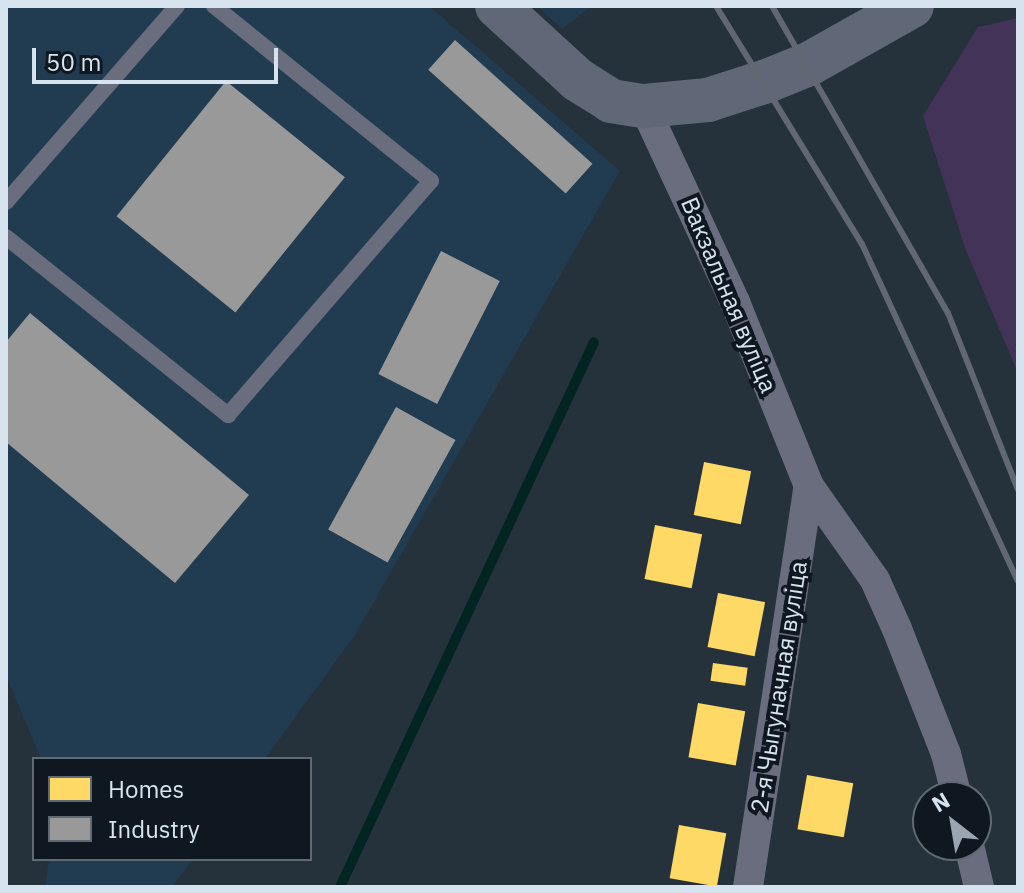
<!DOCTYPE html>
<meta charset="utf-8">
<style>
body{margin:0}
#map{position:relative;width:1024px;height:893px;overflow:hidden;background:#25313b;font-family:"IBM Plex Sans",sans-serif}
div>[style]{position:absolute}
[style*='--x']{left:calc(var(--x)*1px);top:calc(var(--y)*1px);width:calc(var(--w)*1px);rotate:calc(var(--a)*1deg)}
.built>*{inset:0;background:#213b50}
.green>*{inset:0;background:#443358}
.homes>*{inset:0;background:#ffd966;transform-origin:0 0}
.industry>*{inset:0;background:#999;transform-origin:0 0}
.stream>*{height:10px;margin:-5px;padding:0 5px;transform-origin:5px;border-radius:5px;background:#032522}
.lane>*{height:16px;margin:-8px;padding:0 8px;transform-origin:8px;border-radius:8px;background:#6a6d7d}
.street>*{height:30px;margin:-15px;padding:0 15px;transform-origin:15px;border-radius:15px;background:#6a6d7d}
.secondary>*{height:44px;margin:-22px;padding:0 22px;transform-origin:22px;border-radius:22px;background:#606777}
.rail>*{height:6px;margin:-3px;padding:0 3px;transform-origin:3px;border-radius:3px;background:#616873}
span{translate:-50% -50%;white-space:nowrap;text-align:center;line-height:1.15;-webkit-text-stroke:8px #0f1821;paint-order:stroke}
.street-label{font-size:24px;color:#d7e4f0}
.frame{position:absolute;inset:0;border:8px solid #d7e4f0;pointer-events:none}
.legend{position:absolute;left:32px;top:757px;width:280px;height:104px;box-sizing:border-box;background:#0f1821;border:2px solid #5f6a74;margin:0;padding:10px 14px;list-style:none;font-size:24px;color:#d7e4f0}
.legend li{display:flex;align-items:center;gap:16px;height:40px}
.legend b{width:40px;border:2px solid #5f6a74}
.north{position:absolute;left:912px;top:781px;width:80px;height:80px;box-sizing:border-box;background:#0f1821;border:2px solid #5f6a74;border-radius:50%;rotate:329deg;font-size:22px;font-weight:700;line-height:32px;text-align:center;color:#d7e4f0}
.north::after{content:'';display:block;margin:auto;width:28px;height:36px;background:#99a5b1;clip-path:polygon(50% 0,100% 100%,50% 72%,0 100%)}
.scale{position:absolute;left:32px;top:48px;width:246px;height:36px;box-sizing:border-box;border:4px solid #d7e4f0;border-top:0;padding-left:10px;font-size:24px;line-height:28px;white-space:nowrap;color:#d7e4f0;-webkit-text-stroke:6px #0f1821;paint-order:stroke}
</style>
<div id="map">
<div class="built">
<div style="clip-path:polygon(6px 6px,429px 6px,620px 171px,355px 635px,265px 759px,41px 759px,6px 676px)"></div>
<div style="clip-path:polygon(537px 6px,592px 6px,562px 29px)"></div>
<div style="clip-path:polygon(49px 859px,193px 859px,172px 887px,45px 887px)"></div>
</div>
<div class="green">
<div style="clip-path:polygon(1018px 18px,1018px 373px,965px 248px,923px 116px,978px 27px)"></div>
</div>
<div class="homes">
<div style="left:704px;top:462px;width:48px;height:54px;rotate:11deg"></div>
<div style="left:655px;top:525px;width:48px;height:55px;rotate:11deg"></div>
<div style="left:718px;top:593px;width:48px;height:55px;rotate:11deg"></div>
<div style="left:713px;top:663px;width:35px;height:18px;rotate:8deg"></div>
<div style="left:698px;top:703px;width:48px;height:55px;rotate:10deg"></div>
<div style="left:807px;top:775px;width:47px;height:55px;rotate:10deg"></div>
<div style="left:679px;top:825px;width:48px;height:54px;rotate:10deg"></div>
</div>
<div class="industry">
<div style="left:455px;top:40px;width:185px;height:40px;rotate:42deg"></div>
<div style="left:226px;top:81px;width:153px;height:174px;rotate:39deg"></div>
<div style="left:441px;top:251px;width:66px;height:138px;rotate:27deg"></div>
<div style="clip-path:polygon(30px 313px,249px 495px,175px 583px,6px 442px,6px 342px)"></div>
<div style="left:396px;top:407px;width:68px;height:140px;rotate:29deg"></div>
</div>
<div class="stream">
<div style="--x:340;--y:887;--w:601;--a:-65.01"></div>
</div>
<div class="lane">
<div style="--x:6;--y:202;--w:260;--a:-48.9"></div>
<div style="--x:6;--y:237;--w:285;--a:38.7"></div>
<div style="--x:228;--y:415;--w:310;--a:-49.1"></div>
<div style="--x:431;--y:181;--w:279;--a:-141.1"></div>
</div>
<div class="street">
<div style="--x:644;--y:106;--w:216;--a:65.1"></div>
<div style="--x:735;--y:302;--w:198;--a:68.1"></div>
<div style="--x:809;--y:486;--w:115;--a:54.9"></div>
<div style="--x:875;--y:580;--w:54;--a:65.8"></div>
<div style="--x:897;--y:629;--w:134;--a:68.6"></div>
<div style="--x:946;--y:754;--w:44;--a:75.7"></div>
<div style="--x:969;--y:845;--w:43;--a:76.6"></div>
<div style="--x:748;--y:887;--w:406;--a:-81.4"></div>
</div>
<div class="secondary">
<div style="--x:497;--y:6;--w:110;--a:42.4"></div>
<div style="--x:578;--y:80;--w:39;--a:32"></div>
<div style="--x:611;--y:101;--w:33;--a:9"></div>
<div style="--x:644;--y:106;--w:64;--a:-5.4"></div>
<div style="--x:708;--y:100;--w:62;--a:-17.9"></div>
<div style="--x:767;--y:81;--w:45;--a:-22"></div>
<div style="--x:809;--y:64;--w:118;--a:-29.4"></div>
</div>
<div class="rail">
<div style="--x:716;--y:6;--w:279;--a:58.5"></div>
<div style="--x:862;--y:244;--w:371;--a:65.2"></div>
<div style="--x:772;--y:6;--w:354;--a:60.2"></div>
<div style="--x:948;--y:313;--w:190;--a:68.4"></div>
</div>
<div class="street-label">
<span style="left:729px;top:295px;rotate:67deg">Вакзальная вуліца</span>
<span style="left:779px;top:687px;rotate:-81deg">2-я Чыгуначная вуліца</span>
</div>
<div class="frame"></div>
<ul class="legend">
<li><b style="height:22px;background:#ffd966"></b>Homes</li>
<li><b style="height:22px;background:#999"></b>Industry</li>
</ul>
<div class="north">N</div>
<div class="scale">50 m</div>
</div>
